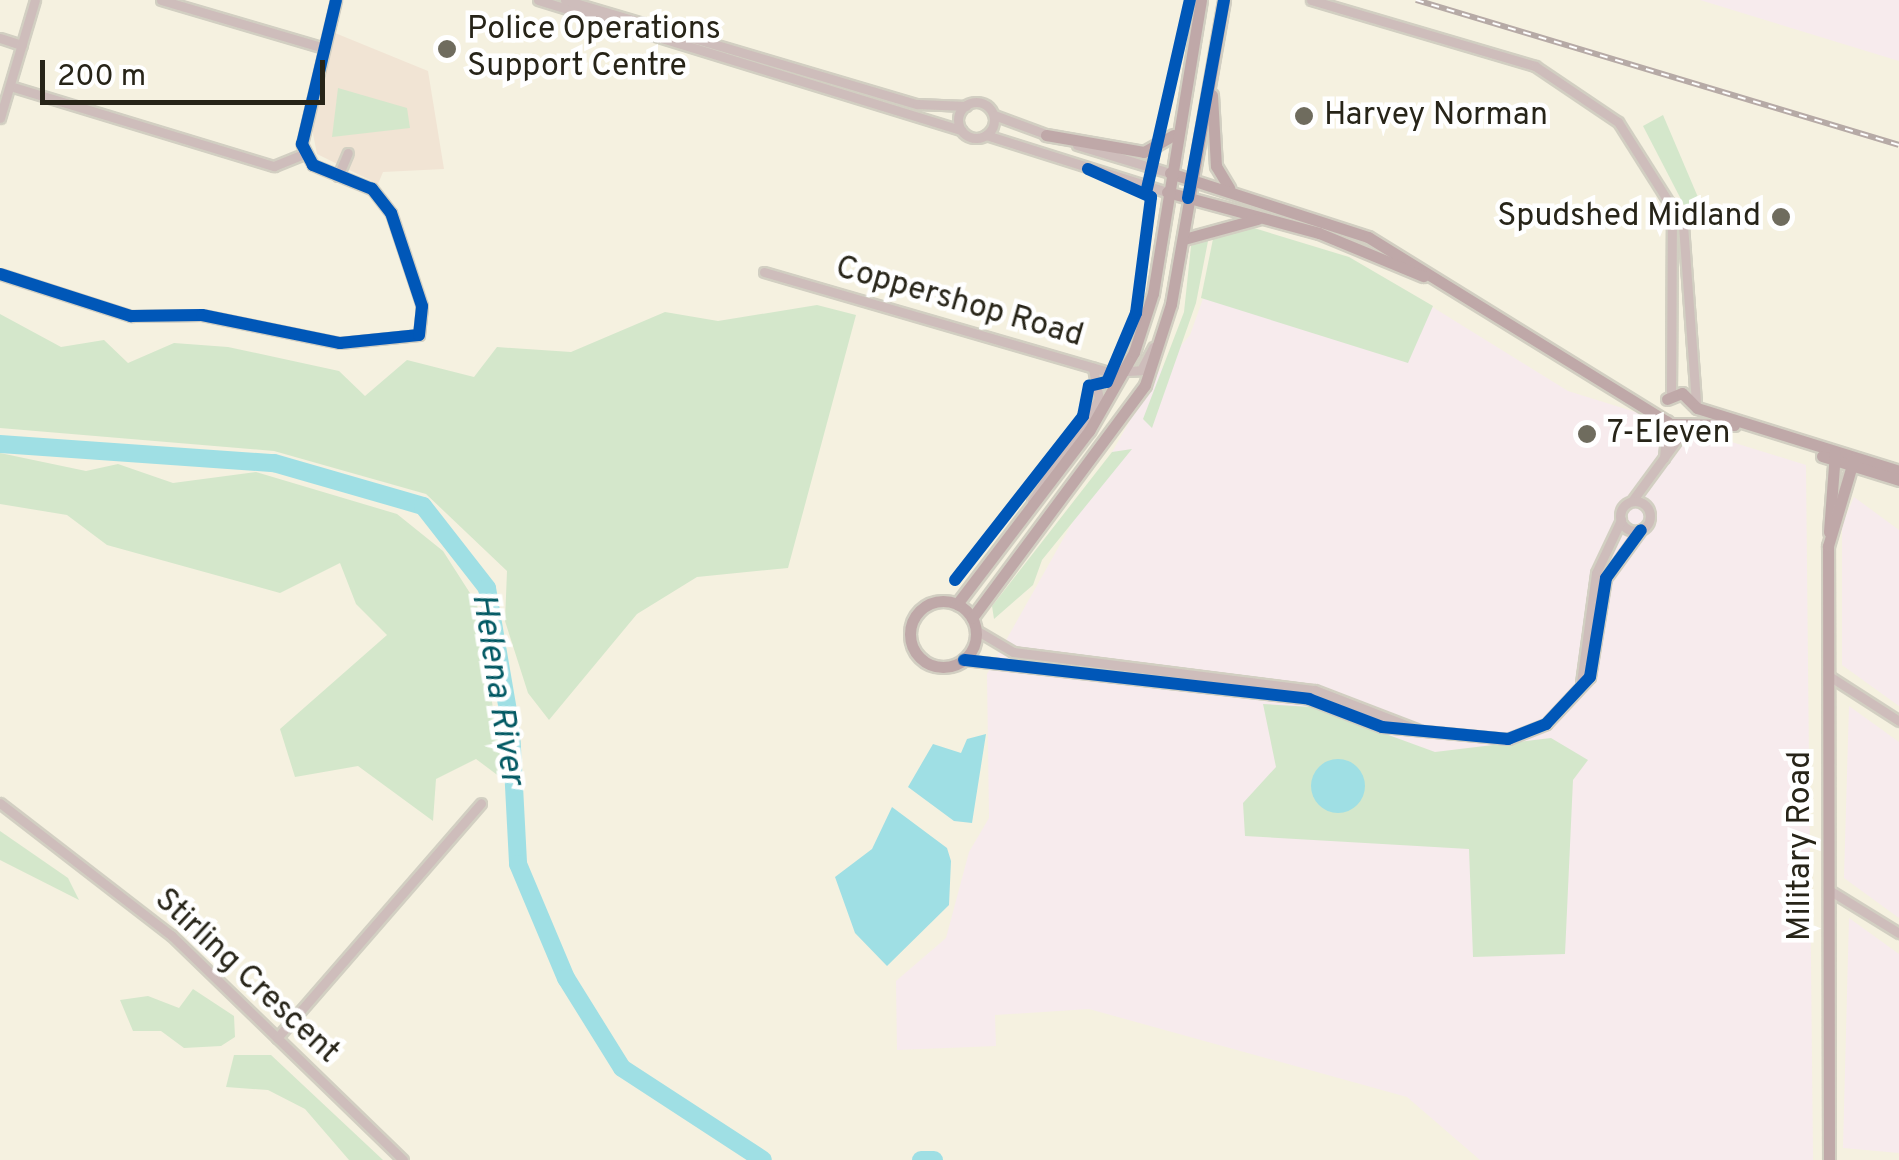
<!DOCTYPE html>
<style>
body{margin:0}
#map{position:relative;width:1899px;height:1160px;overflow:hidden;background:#f5f1e0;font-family:Overpass,sans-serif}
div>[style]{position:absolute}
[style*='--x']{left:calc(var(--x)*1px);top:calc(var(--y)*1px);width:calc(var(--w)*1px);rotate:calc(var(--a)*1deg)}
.industrial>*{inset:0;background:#f7ebed}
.education>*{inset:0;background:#f1e4d4}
.green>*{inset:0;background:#d4e7cb}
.water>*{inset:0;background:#9fdfe4}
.round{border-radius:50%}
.river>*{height:18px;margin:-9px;padding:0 9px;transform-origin:9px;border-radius:9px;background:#9fdfe4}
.roads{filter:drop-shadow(2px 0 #d2cfc2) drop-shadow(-2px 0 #d2cfc2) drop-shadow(0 2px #d2cfc2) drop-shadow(0 -2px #d2cfc2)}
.minor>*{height:9px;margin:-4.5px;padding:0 4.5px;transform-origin:4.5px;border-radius:4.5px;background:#cebdbb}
.minor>.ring{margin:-4.5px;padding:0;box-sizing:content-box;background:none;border:9px solid #cebdbb;border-radius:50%}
.major>*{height:11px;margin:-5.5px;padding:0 5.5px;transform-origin:5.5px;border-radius:5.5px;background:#bfa8a8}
.major>.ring{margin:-5.5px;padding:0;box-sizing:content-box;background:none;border:11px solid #bfa8a8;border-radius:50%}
.rail>*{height:6px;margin-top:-3px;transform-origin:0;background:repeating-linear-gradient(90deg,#fff 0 8px,#b6aaa6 0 16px);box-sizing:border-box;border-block:2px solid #b6aaa6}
.cycleway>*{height:12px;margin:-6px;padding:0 6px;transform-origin:6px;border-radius:6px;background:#0057b8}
.dots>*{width:28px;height:28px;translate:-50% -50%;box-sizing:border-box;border:5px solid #fff;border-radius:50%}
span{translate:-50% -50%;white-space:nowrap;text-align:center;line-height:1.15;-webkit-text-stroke:9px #fff;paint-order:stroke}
.poi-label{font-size:32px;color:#272418}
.left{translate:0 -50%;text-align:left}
.right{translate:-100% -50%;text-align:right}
.street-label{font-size:32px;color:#272418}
.water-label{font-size:35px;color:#025963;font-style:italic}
.scale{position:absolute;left:40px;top:60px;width:285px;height:45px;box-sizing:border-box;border:5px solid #272418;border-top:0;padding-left:12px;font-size:30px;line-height:35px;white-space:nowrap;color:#272418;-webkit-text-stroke:8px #fff;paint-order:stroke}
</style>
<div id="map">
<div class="industrial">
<div style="clip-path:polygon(1700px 0,1899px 0,1899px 61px)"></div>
<div style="clip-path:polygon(1205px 293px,1413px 295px,1568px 391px,1806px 465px,1813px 1160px,1480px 1160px,1407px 1097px,1089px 1009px,995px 1015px,996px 1046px,897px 1050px,896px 981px,946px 938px,969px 852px,989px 818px,987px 674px,1155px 376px,1190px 335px)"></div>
<div style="clip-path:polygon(1854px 497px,1899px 530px,1899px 706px,1842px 665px,1842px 525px)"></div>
<div style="clip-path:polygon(1849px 706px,1899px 742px,1899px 918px,1844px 878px)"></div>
<div style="clip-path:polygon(1849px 918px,1899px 954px,1899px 1153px,1843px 1148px)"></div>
</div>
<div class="education">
<div style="clip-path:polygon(335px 33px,428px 71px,444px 169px,383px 172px,378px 184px,317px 154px,311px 124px)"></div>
</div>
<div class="green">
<div style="clip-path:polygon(338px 88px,407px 108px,410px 128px,332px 137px)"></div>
<div style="clip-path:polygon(1663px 115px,1703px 209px,1702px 215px,1686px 209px,1643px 126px)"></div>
<div style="clip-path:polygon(1254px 228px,1349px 257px,1433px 306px,1408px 363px,1201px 298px,1213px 239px)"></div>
<div style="clip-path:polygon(1209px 236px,1196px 303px,1152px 428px,1143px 419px,1184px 312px,1191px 246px)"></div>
<div style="clip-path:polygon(817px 305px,856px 315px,788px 568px,697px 577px,637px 614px,549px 720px,528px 693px,505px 621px,507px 571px,426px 494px,274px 451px,0 428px,0 314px,61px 347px,104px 340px,128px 363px,174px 343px,228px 347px,339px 371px,365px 396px,407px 360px,474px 377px,497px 347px,571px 352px,665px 312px,718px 321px)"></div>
<div style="clip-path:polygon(1132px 449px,1042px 560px,1033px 585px,994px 619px,992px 606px,1112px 452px)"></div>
<div style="clip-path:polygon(0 453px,86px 471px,118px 464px,173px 483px,256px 472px,397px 514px,443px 551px,477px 604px,504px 780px,476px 759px,436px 779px,433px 821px,358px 766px,295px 777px,280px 729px,387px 635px,356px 604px,340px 563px,280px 593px,107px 545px,67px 515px,0 504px)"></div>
<div style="clip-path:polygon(1263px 704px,1312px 707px,1435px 752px,1551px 738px,1588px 760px,1573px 780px,1565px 954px,1473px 957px,1469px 849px,1245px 836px,1243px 803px,1276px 767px)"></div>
<div style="clip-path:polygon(0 831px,68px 878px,79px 900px,0 860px)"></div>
<div style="clip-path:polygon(193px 989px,234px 1016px,235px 1037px,221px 1046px,184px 1048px,161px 1031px,133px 1031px,120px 1000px,148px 996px,179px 1008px)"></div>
<div style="clip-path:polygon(234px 1055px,271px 1055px,383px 1160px,349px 1160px,305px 1109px,268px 1090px,226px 1087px)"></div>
</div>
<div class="water">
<div style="clip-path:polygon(986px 734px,972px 823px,954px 821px,908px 787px,933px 744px,961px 753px,967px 739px)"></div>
<div class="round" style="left:1311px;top:759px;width:54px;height:54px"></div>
<div style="clip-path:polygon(892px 807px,947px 848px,951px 861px,949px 905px,887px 966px,855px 933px,835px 877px,872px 849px)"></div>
</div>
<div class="river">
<div style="--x:0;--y:444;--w:275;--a:4"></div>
<div style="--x:274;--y:463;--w:155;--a:16.1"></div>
<div style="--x:423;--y:506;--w:104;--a:52"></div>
<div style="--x:487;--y:588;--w:143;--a:80.3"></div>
<div style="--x:511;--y:729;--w:135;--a:87"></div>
<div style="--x:518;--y:864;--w:124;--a:67.2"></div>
<div style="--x:566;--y:978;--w:106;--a:58.1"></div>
<div style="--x:622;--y:1068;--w:168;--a:33.1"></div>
<div style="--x:921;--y:1160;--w:13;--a:0"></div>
</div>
<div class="roads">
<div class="minor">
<div style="--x:161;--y:0;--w:167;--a:16.4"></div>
<div style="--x:538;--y:0;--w:443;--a:17.1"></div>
<div style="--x:565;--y:0;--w:367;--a:16.5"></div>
<div style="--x:917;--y:104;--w:49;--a:2.3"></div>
<div style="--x:1311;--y:0;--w:234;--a:16.4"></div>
<div style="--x:1535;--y:66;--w:100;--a:34"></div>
<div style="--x:1618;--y:122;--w:122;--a:57.7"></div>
<div style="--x:1683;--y:225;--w:177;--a:85.8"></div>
<div style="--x:0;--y:38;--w:23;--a:18"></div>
<div style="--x:10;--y:86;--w:276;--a:16.9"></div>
<div style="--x:274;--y:166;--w:32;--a:-22"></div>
<div class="ring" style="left:958px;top:102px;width:27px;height:27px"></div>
<div style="--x:994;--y:115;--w:58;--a:20.3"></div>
<div style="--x:0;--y:118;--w:123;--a:-73.5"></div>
<div style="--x:986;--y:135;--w:190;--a:17.5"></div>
<div style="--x:1077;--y:145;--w:97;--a:16.8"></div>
<div style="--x:338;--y:176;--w:25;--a:-67"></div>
<div style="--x:764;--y:272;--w:358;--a:16.2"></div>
<div style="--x:1108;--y:372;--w:33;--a:-3"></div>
<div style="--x:1141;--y:370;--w:26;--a:-62"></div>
<div style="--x:0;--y:274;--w:138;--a:17.8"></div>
<div style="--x:131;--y:316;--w:71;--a:-0.8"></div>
<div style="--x:202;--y:315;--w:141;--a:11.5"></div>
<div style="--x:340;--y:343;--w:79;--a:-5.8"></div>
<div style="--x:419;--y:335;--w:29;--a:-84"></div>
<div style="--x:422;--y:306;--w:98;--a:-108.4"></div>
<div style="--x:391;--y:213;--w:31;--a:-128"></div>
<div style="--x:372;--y:189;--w:64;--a:-157.9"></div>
<div style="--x:313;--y:165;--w:24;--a:-118"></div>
<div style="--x:302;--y:144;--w:148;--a:-76.7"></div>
<div style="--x:1671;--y:396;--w:183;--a:-89.7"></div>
<div style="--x:1664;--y:458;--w:38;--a:-85"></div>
<div style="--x:1032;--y:501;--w:122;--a:-56.7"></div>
<div style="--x:1099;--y:399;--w:32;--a:-101"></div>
<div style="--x:1632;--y:501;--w:93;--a:-53.7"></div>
<div class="ring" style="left:1620px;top:501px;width:21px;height:21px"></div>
<div style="--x:976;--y:630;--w:43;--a:30.7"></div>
<div style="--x:1013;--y:652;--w:304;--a:7.2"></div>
<div style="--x:1315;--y:690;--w:108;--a:21.1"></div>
<div style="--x:964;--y:660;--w:347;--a:6.4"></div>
<div style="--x:1309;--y:699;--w:78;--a:21"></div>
<div style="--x:1382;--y:727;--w:127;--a:5.4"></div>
<div style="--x:1508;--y:739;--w:41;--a:-21.5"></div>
<div style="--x:1546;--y:724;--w:64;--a:-46.9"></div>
<div style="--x:1590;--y:677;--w:100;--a:-80.8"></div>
<div style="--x:1606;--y:578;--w:59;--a:-53.9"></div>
<div style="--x:1829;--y:676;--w:83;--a:32.7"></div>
<div style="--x:1581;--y:683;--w:111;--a:-82.2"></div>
<div style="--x:1596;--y:573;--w:59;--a:-64.7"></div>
<div style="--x:0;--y:803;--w:216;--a:37.7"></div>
<div style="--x:171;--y:935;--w:323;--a:44.1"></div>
<div style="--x:1829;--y:890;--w:82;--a:31.6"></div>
<div style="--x:277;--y:1038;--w:311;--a:-49"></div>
</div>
<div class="major">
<div style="--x:1212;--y:95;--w:71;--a:86.8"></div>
<div style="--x:1216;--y:166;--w:26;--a:59"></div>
<div style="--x:1046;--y:135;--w:99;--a:9.8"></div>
<div style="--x:1144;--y:152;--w:34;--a:-30"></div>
<div style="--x:1170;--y:173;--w:208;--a:17.9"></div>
<div style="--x:1368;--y:237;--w:356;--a:31.7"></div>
<div style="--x:1671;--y:424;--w:63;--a:0.9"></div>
<div style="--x:1167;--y:192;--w:157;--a:15.1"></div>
<div style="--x:1319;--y:233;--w:113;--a:22.5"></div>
<div style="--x:1184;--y:239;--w:76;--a:-15.3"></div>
<div style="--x:1667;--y:399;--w:16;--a:-22"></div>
<div style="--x:1682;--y:393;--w:21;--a:45"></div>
<div style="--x:1697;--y:408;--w:212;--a:17.3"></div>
<div style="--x:1822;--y:456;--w:81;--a:17.3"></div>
<div style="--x:1829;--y:532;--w:79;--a:-85.7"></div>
<div class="ring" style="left:910px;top:601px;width:55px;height:55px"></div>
<div style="--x:957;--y:604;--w:218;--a:-52.7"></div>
<div style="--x:1089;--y:431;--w:91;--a:-60.3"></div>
<div style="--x:1134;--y:352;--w:62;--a:-72.1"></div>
<div style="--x:1153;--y:293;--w:297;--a:-80.7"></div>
<div style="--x:972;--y:618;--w:290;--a:-53.4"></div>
<div style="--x:1145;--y:385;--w:85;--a:-72.2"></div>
<div style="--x:1171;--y:304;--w:309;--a:-80.1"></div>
<div style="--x:1829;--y:1160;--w:614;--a:-90.09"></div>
<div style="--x:1828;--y:546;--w:92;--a:-73.5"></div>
</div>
</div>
<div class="rail">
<div style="--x:1416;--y:0;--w:504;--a:16.71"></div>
</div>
<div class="cycleway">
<div style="--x:1146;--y:193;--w:198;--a:-77.2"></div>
<div style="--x:1188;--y:198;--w:201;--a:-79.7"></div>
<div style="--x:0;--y:274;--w:138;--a:17.8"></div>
<div style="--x:131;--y:316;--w:71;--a:-0.8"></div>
<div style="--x:202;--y:315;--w:141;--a:11.5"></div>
<div style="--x:340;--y:343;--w:79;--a:-5.8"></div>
<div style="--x:419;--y:335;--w:29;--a:-84"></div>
<div style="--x:422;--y:306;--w:98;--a:-108.4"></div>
<div style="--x:391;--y:213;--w:31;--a:-128"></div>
<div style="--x:372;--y:189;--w:64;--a:-157.9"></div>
<div style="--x:313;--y:165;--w:24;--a:-118"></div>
<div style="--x:302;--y:144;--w:148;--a:-76.7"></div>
<div style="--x:955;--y:580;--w:208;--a:-52"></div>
<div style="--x:1083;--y:416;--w:31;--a:-79"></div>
<div style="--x:1089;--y:386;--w:18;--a:-13"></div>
<div style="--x:1107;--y:382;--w:75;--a:-67.2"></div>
<div style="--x:1136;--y:313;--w:117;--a:-82.6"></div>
<div style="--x:1151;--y:197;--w:69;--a:-156"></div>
<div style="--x:964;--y:660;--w:347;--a:6.4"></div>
<div style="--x:1309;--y:699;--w:78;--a:21"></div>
<div style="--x:1382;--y:727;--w:127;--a:5.4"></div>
<div style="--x:1508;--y:739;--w:41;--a:-21.5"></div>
<div style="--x:1546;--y:724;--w:64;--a:-46.9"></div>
<div style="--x:1590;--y:677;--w:100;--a:-80.8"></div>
<div style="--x:1606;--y:578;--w:59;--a:-53.9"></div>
</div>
<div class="dots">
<div style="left:447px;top:49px;background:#6f6c5e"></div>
<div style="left:1304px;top:116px;background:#6f6c5e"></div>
<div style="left:1781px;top:217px;background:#6f6c5e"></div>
<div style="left:1587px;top:434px;background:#6f6c5e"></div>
</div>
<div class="poi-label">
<span class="left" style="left:467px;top:49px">Police Operations<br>Support Centre</span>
<span class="left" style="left:1324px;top:116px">Harvey Norman</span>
<span class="right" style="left:1761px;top:217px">Spudshed Midland</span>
<span class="left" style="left:1607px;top:434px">7-Eleven</span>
</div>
<div class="street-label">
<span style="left:959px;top:303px;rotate:16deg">Coppershop Road</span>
<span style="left:1801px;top:846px;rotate:-90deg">Military Road</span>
<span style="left:246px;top:977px;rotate:43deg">Stirling Crescent</span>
</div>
<div class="water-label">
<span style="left:497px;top:689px;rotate:81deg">Helena River</span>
</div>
<div class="scale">200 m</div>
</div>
